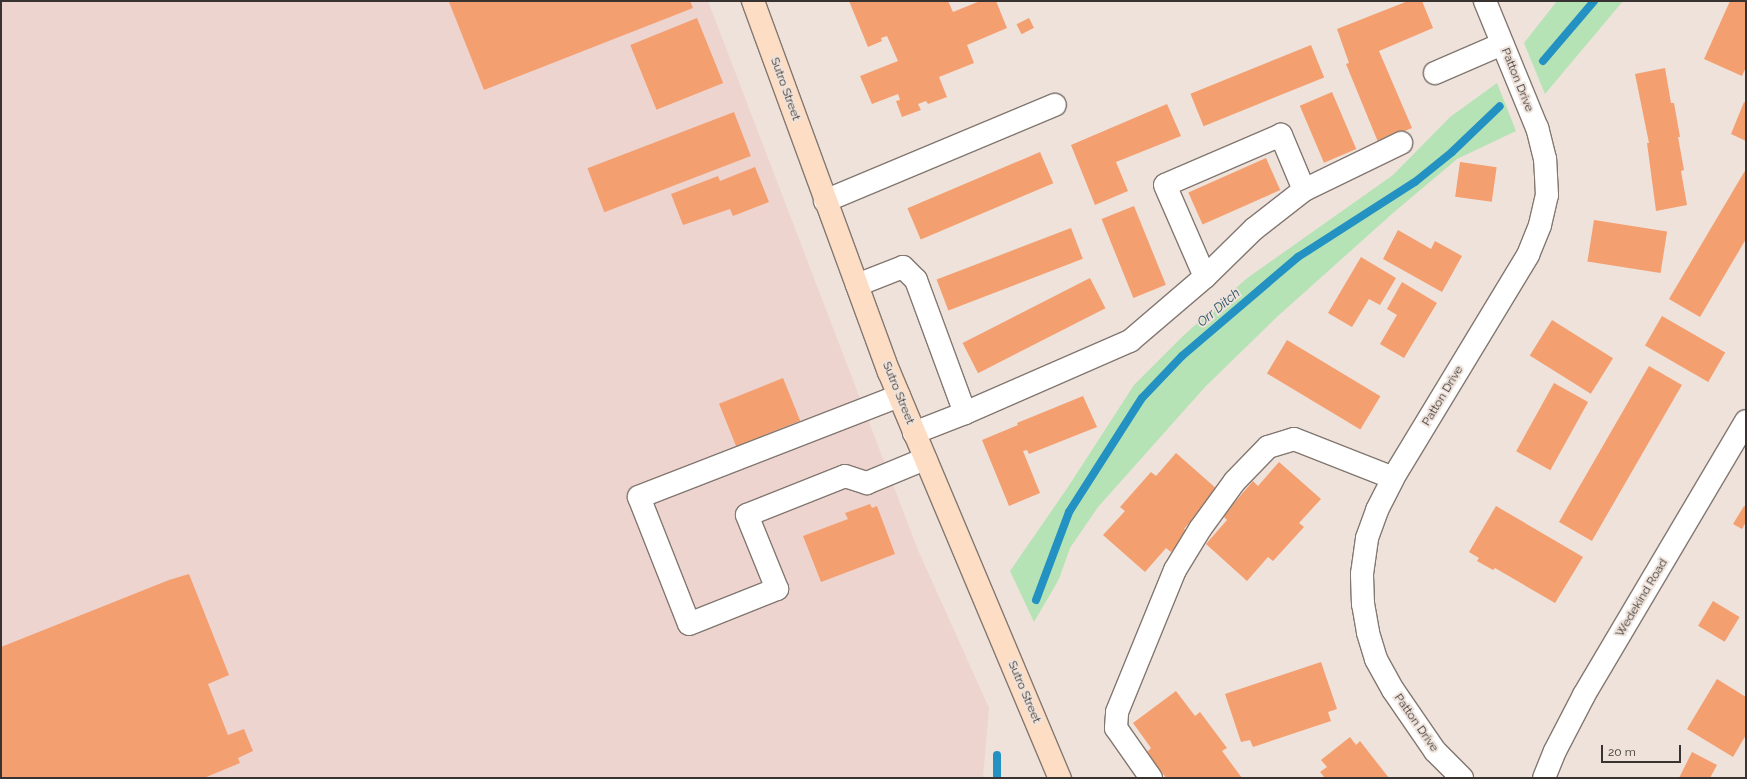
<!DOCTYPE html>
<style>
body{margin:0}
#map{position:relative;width:1747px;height:779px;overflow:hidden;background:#eee2da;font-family:Raleway,sans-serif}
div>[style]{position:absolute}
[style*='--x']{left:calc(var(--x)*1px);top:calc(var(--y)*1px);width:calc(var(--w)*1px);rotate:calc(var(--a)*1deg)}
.industrial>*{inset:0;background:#eed4cf}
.green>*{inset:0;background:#b6e3b5}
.stream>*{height:8px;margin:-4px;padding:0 4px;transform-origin:4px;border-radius:4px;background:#2392c3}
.building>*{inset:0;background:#f49f70;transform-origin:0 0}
.roads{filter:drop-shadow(1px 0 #837871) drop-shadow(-1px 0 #837871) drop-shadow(0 1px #837871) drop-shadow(0 -1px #837871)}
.minor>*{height:22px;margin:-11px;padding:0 11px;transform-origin:11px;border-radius:11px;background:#fff}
.major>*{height:22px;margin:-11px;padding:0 11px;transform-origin:11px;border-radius:11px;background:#fddec5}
span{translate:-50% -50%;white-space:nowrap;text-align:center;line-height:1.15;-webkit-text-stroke:4px #eee2da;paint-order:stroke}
.street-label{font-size:12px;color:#383330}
.water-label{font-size:13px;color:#265167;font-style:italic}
.frame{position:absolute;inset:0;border:2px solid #383330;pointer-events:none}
.scale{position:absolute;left:1601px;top:745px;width:80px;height:18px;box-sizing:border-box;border:2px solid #383330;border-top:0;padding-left:5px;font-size:12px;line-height:14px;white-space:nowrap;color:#383330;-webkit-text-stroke:3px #eee2da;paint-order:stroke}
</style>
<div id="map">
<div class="industrial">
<div style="clip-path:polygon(1px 1px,708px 1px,918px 550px,989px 708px,983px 778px,1px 778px)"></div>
</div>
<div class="green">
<div style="clip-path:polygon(1557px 1px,1623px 1px,1545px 94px,1524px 43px)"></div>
<div style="clip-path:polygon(1497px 83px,1516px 131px,1457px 159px,1393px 213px,1278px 316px,1205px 387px,1098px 507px,1070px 548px,1059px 579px,1034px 622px,1010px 571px,1068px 487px,1134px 385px,1183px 336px,1246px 279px,1393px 175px,1450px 117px)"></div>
</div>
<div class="stream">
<div style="--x:1543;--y:61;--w:79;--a:-49.6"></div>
<div style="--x:1036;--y:600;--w:94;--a:-69.4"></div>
<div style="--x:1069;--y:512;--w:135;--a:-57.4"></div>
<div style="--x:1142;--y:398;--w:58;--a:-46.4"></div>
<div style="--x:1182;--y:356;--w:153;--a:-40.5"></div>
<div style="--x:1298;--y:257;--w:139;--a:-32.7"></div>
<div style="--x:1415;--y:182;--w:48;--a:-39"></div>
<div style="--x:1452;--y:152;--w:66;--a:-43.8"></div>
<div style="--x:997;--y:778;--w:23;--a:-90"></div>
</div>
<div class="building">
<div style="clip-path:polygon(451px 1px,690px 1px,693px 8px,484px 90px,449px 2px)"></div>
<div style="clip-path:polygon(849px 1px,948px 1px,953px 12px,980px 1px,996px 1px,1007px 28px,967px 45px,974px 63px,939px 77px,947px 97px,928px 104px,926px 101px,918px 104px,921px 110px,902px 117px,896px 101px,900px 100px,898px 94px,872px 104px,860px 76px,898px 61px,887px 36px,881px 38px,882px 41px,868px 47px)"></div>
<div style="clip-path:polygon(1408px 1px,1422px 1px,1433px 28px,1379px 51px,1412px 128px,1378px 142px,1346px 64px,1349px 63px,1337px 29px)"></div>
<div style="clip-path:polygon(1730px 1px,1746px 1px,1746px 67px,1742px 76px,1704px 59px)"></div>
<div style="left:697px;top:18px;width:70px;height:72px;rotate:68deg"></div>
<div style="left:1029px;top:18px;width:11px;height:14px;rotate:63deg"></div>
<div style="left:1311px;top:45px;width:35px;height:130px;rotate:68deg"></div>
<div style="clip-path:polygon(1665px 68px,1671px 103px,1674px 103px,1680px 137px,1678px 137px,1684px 170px,1681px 171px,1687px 205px,1656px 211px,1647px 143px,1649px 143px,1635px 74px)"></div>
<div style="left:1332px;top:92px;width:62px;height:35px;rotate:67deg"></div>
<div style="clip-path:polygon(1744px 102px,1746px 103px,1746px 141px,1731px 134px)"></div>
<div style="clip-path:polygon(1167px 104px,1181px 136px,1116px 162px,1128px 191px,1095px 205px,1071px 145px)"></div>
<div style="left:734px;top:112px;width:47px;height:157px;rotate:69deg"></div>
<div style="left:1040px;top:152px;width:34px;height:144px;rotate:67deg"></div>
<div style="left:1266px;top:158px;width:35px;height:85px;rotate:66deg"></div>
<div style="left:1460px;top:162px;width:37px;height:35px;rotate:8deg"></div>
<div style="clip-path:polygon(755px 167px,769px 202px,733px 216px,730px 209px,683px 225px,671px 194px,718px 176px,720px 181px)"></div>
<div style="clip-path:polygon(1746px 169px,1746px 239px,1700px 317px,1669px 299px)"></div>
<div style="left:1134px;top:206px;width:85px;height:35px;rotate:68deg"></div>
<div style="left:1594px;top:220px;width:74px;height:42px;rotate:9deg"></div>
<div style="left:1071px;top:228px;width:33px;height:144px;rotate:69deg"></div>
<div style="clip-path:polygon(1398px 230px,1431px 249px,1435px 241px,1462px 256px,1442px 292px,1383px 259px)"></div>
<div style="clip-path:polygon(1361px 257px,1396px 278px,1380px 305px,1369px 299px,1352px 327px,1328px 313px)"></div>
<div style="left:1090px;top:278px;width:34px;height:143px;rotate:63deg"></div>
<div style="clip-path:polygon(1402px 282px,1437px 303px,1404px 358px,1380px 344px,1397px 315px,1387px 309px)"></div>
<div style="left:1662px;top:316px;width:73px;height:34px;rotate:30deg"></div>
<div style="left:1552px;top:320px;width:72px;height:42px;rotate:32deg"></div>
<div style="left:1287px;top:340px;width:109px;height:39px;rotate:31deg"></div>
<div style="left:1649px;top:366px;width:38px;height:180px;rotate:30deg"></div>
<div style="left:783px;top:378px;width:46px;height:69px;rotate:68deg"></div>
<div style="left:1554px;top:383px;width:39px;height:78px;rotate:29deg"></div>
<div style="clip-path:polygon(1083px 396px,1097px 427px,1029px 454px,1027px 450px,1023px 451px,1040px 493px,1009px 506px,982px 440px,1018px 425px,1017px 423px)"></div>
<div style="clip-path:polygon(1176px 453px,1218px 490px,1184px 529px,1189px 533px,1171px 552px,1166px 548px,1145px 572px,1103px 535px,1125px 511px,1120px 507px,1151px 472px,1156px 476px)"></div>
<div style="clip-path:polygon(1279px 462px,1321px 499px,1299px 523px,1304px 527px,1273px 561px,1268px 557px,1247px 581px,1206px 544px,1227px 520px,1223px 516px,1253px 481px,1258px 486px)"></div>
<div style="clip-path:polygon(870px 504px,872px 508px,877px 506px,895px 554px,821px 582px,803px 536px,848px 519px,845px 513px)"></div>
<div style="clip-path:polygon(1496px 506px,1583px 557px,1555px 603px,1495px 568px,1493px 570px,1477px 561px,1479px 558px,1469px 552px)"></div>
<div style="clip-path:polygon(1744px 506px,1746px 507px,1746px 522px,1742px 529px,1733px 524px)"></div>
<div style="clip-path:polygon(189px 574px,229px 675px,208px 684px,228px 735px,244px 729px,253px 751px,238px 758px,240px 763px,204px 778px,1px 778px,1px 647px,169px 580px)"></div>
<div style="left:1713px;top:601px;width:31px;height:29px;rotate:31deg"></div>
<div style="clip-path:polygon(1321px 662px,1337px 709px,1328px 712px,1331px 721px,1253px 747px,1250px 740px,1241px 742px,1225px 694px)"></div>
<div style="clip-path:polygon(1717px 679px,1746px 697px,1746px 735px,1733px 757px,1687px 729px)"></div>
<div style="clip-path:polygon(1176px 691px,1195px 716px,1200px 712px,1227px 748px,1222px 751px,1242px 778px,1166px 778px,1147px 752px,1151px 748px,1133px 723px)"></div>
<div style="clip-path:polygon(1350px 737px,1356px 745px,1360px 741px,1389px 778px,1325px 778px,1320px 772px,1327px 767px,1321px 760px)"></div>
<div style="clip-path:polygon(1692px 752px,1717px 765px,1710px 778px,1679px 778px)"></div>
</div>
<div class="roads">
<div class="minor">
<div style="--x:1435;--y:73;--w:73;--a:-23.4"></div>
<div style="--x:1304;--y:190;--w:108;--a:-25.9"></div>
<div style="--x:825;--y:201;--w:249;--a:-22.7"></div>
<div style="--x:857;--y:285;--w:49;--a:-21.4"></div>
<div style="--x:903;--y:267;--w:18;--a:45"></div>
<div style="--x:916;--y:280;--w:142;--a:69.8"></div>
<div style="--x:965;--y:413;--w:55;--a:158.6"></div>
<div style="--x:899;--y:396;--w:279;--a:158.8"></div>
<div style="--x:639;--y:497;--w:136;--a:68.5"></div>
<div style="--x:689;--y:624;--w:95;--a:-21.7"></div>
<div style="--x:777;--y:589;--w:80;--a:-112.1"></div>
<div style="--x:747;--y:515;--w:105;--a:-21.7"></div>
<div style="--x:845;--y:476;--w:23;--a:18"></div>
<div style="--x:867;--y:483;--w:63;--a:-22.5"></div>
<div style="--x:965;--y:413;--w:180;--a:-23.6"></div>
<div style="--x:1130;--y:341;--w:99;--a:-40.5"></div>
<div style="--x:1205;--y:277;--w:69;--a:-44.4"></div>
<div style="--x:1254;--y:229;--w:63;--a:-38"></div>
<div style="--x:1304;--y:190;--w:60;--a:-112.7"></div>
<div style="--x:1281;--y:135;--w:126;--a:156.7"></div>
<div style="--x:1165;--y:185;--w:100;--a:66.5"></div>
<div style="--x:1151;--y:778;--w:61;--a:-125"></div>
<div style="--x:1116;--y:728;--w:16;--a:-86"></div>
<div style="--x:1117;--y:712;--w:153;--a:-67.8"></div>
<div style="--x:1175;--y:570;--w:48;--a:-58.6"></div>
<div style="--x:1200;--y:529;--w:59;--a:-53.9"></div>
<div style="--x:1235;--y:481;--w:47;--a:-45.9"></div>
<div style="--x:1268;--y:447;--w:27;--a:-17"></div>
<div style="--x:1294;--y:439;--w:106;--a:21.5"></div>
<div style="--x:1462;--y:778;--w:38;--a:-135"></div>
<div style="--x:1435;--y:751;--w:74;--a:-124.5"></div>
<div style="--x:1393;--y:690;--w:35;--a:-119"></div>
<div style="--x:1376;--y:659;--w:28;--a:-107"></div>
<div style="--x:1368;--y:632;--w:28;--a:-100"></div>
<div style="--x:1363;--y:604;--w:30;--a:-92"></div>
<div style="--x:1362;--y:574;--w:36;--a:-82"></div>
<div style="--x:1367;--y:538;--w:30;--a:-70"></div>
<div style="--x:1377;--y:510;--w:36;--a:-63"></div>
<div style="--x:1393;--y:478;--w:261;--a:-58.8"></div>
<div style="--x:1528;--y:255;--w:32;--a:-68"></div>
<div style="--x:1540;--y:225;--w:31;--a:-77"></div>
<div style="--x:1547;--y:195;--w:36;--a:-93"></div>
<div style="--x:1545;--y:159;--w:32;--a:-104"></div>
<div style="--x:1537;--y:128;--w:137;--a:-112.3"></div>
<div style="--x:1544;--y:778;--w:29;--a:-68"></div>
<div style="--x:1555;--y:751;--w:63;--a:-62.6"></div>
<div style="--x:1584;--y:695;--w:318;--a:-59.4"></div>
</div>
<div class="major">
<div style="--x:753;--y:1;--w:395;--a:69.9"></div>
<div style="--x:889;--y:372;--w:441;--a:67.2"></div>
</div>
</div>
<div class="street-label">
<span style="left:1517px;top:80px;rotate:68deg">Patton Drive</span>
<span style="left:785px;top:89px;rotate:70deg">Sutro Street</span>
<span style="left:898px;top:393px;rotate:68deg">Sutro Street</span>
<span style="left:1443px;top:396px;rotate:-59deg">Patton Drive</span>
<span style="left:1642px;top:598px;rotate:-59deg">Wedekind Road</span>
<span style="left:1024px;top:692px;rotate:67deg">Sutro Street</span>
<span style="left:1416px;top:723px;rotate:55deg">Patton Drive</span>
</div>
<div class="water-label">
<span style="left:1219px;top:308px;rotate:-40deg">Orr Ditch</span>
</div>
<div class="frame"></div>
<div class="scale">20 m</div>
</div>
